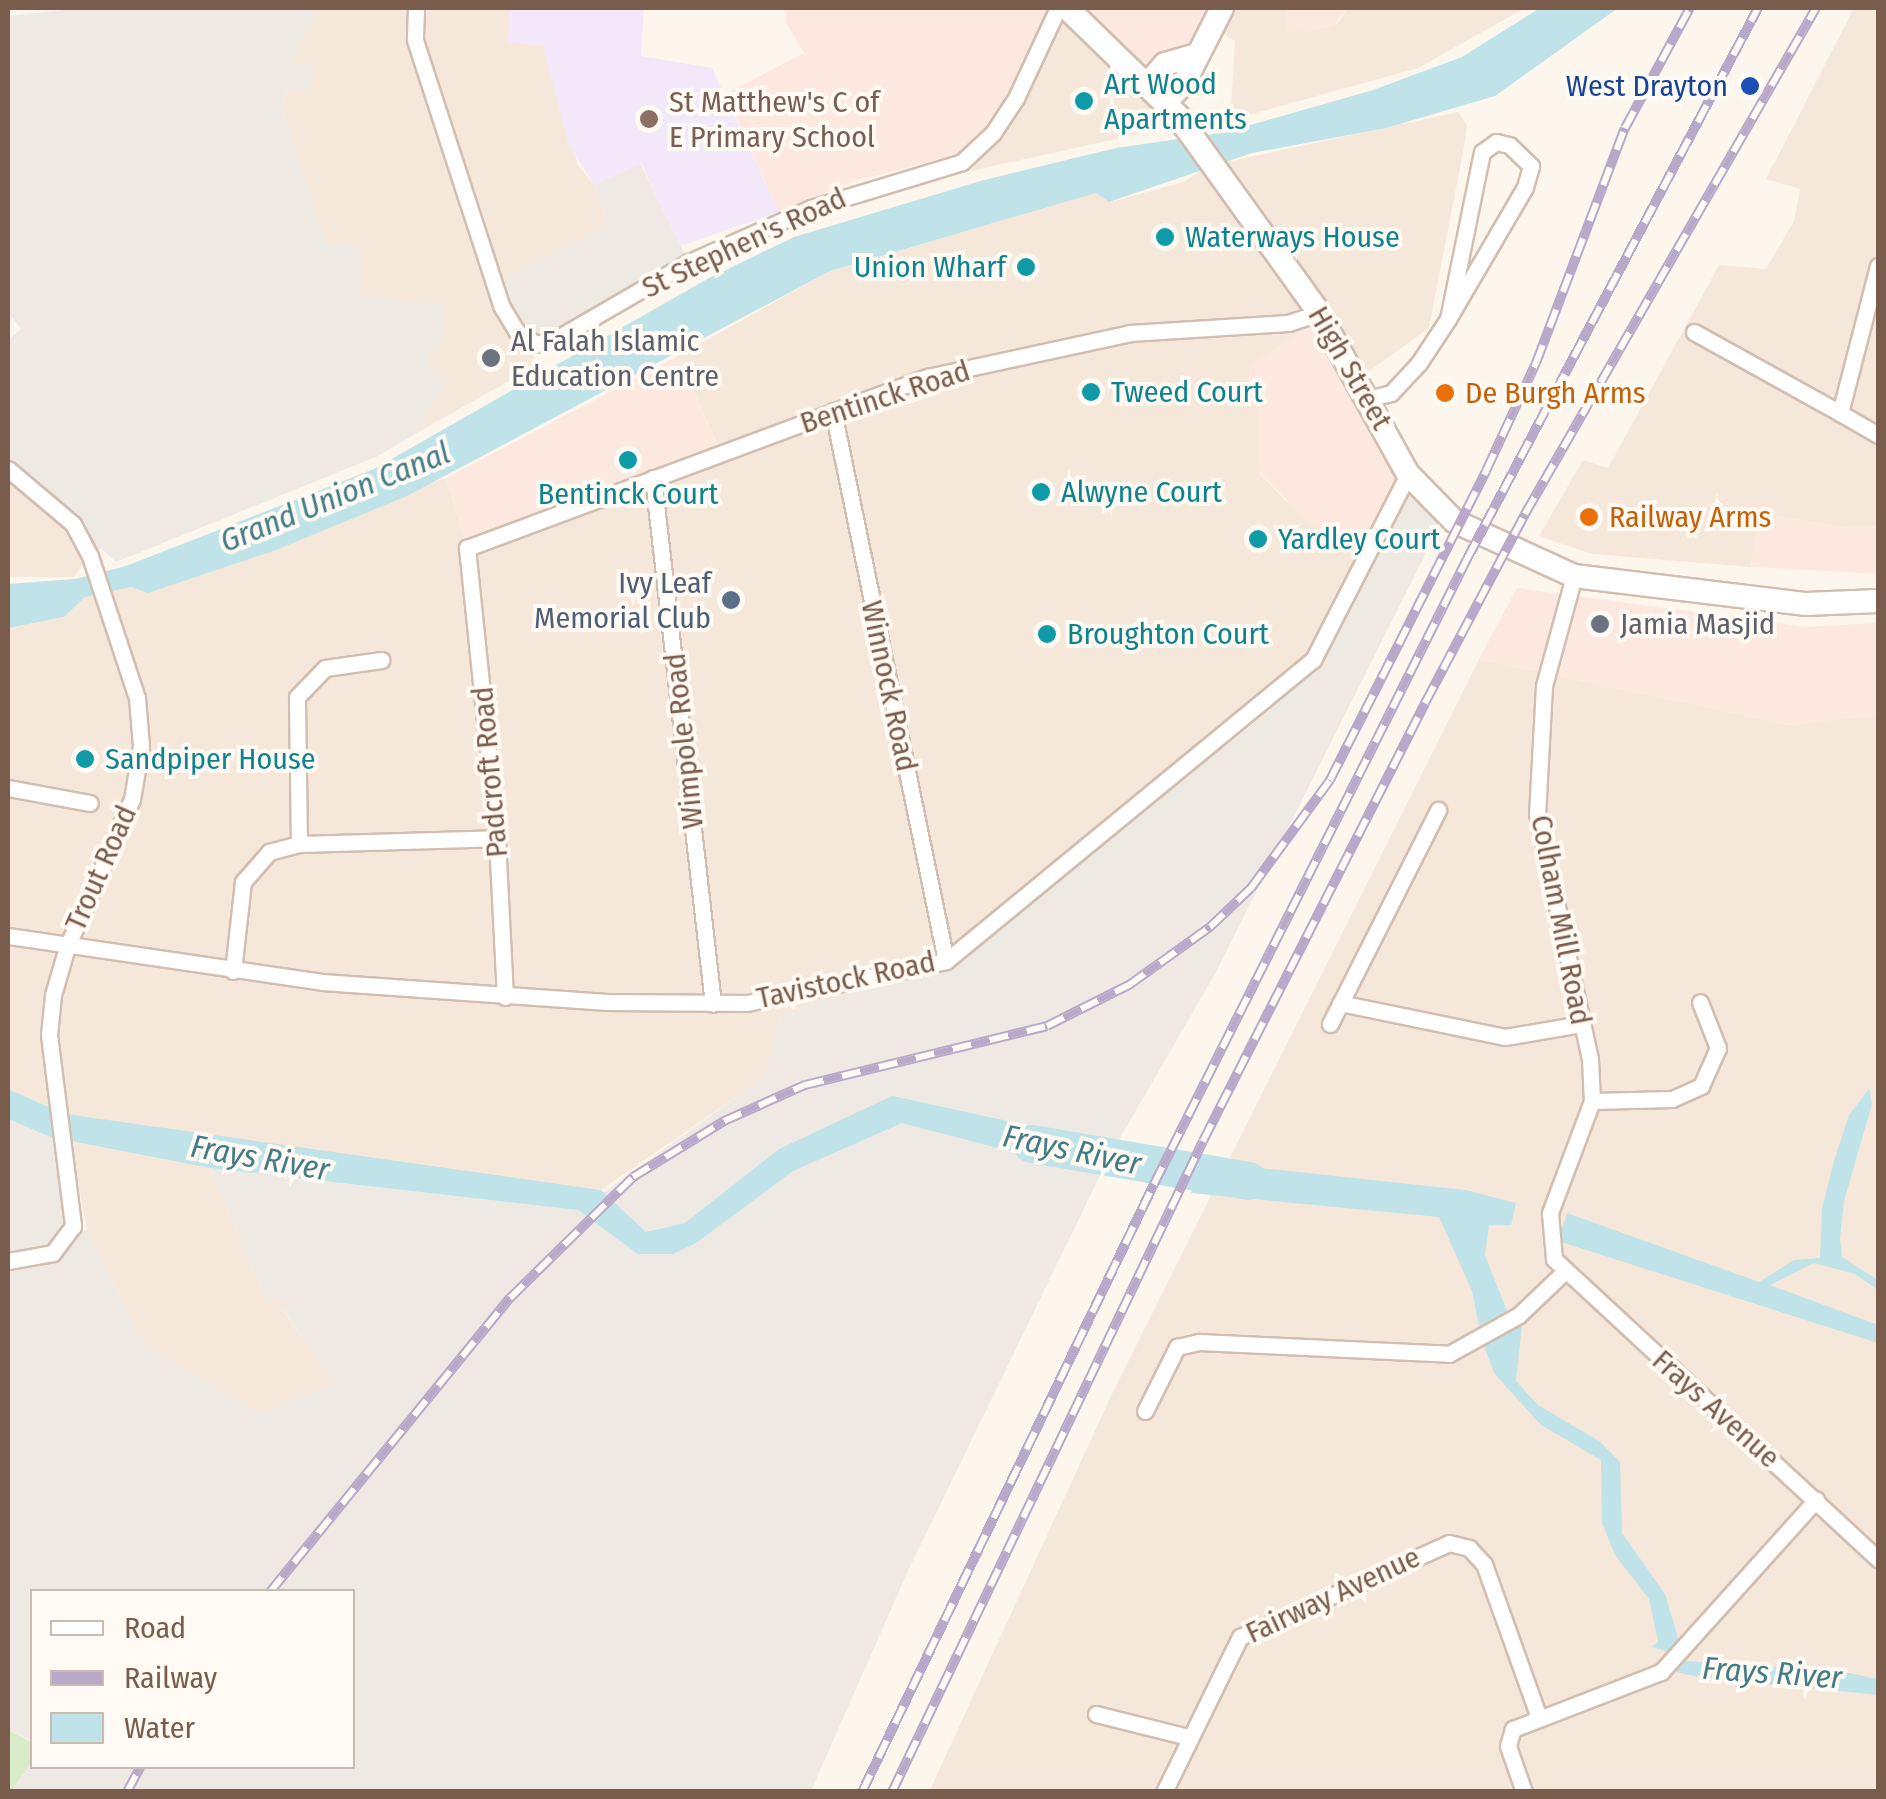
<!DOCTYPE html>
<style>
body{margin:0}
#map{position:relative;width:1886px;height:1799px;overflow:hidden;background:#fdf6ec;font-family:"Fira Sans Condensed",sans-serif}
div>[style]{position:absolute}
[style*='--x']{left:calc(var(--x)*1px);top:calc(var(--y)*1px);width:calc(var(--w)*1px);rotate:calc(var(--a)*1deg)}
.residential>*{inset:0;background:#f5e8da}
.commercial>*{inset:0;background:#fde8e0}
.industrial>*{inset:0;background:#efe9e4}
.education>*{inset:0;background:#f3e8fa}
.green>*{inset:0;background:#d8ecc9}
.water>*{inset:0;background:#bfe3e8}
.river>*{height:38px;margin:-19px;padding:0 19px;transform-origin:19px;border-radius:19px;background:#bfe3e8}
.roads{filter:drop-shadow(2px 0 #d1beb0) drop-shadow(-2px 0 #d1beb0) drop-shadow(0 2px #d1beb0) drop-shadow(0 -2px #d1beb0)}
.street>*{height:15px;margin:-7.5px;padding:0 7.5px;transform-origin:7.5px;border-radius:7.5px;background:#fff}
.secondary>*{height:22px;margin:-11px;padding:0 11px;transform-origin:11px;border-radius:11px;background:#fff}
.rail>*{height:10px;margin-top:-5px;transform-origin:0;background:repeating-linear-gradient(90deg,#fffaf3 0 19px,#b9a8c9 0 38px);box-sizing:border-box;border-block:2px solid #b9a8c9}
.dots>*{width:28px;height:28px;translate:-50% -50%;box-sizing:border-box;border:5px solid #fffaf3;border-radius:50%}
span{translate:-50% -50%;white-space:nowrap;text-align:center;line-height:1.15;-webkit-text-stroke:8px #fffaf3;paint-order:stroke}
.culture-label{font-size:30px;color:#0d838f}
.left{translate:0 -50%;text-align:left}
.right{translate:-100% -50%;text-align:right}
.transit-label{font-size:30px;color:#164399}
.education-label{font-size:30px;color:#785e54}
.street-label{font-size:30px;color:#7a5c4d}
.worship-label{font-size:30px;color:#5b616d}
.food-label{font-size:30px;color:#c56008}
.service-label{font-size:30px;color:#4e5e75}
.water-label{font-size:32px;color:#437c86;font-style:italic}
.frame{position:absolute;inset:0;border:10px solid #7a5c4d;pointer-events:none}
.legend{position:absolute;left:30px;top:1589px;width:325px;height:180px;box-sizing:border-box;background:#fffaf3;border:2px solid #cabbb1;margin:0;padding:12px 18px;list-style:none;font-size:30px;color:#7a5c4d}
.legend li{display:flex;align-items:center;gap:20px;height:50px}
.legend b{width:50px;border:2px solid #cabbb1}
</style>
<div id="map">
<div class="residential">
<div style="clip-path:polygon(316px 8px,510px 8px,509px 41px,544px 45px,578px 165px,594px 185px,608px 226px,526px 341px,537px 365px,415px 434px,447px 378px,426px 364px,445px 328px,359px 297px,360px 246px,326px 245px,282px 109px,288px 89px,310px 90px,290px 64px)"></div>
<div style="clip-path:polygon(1223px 8px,1292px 9px,1286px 32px,1337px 24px,1348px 8px,1525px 8px,1418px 68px,1230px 120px,1235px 41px,1214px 28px)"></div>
<div style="clip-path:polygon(1854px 8px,1878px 8px,1878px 526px,1843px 527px,1758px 513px,1751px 567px,1592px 554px,1539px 536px,1583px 460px,1608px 468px,1719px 265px,1766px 269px,1794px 221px,1800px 189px,1766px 179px)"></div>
<div style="clip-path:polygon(1059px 9px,1174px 119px,1161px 129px,971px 171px)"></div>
<div style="clip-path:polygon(1458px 112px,1467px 125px,1464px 147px,1429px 328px,1360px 378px,1318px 319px,1251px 367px,1248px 384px,1259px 401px,1260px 474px,1287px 502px,1365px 550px,1308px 659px,946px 965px,782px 1014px,764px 1078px,601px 1190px,173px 1132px,66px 1114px,8px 1089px,8px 628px,64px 617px,85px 597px,446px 478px,467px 548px,719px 448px,678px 356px,830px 271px,1096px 193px,1110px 202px,1184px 182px,1208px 166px)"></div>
<div style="clip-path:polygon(8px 470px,68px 520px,90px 556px,74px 577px,8px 577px)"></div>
<div style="clip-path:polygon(1479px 659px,1789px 725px,1878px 715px,1878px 1791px,929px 1792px,1111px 1396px)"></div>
<div style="clip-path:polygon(70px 1141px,210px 1168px,266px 1300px,291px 1301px,283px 1310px,336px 1384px,259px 1414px,144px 1345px,87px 1229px)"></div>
</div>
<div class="commercial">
<div style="clip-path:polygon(786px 8px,1055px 8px,1015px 97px,968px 152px,854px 181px,779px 212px,725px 94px,804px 53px,786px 23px)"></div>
<div style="clip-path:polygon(1077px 8px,1223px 8px,1191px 52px,1151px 73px)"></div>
<div style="clip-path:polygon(1287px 8px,1348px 8px,1332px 27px,1286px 33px)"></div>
<div style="clip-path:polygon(1318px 319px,1406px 474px,1365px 550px,1311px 525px,1260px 473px,1259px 401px,1248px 384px,1251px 367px)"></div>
<div style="clip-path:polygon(678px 356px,719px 449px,467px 548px,446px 478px)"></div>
<div style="clip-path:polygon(1758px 513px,1843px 527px,1878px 526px,1878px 574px,1751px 567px)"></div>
<div style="clip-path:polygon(1517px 588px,1805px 627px,1878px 623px,1878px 715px,1789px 725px,1479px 659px)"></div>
</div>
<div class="industrial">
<div style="clip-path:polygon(84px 8px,316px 8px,291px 63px,312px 65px,310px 91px,288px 89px,282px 109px,326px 244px,360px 245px,360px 297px,441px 304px,445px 328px,426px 364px,447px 378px,415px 434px,378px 456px,116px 562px,101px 548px,91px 554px,8px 465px,8px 340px,21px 329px,8px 312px,8px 16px)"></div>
<div style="clip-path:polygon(640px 163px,689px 262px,555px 338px,524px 337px,495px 282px,608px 226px,594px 185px)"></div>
<div style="clip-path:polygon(1409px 480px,1444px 517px,1215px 974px,1109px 1157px,907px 1573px,811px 1791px,10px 1791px,32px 1762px,352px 1766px,352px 1592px,32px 1592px,32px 1741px,8px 1730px,8px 1263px,53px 1255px,87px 1229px,144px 1345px,259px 1414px,335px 1384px,283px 1309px,291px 1301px,266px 1300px,210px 1168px,579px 1210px,763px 1078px,782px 1014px,946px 965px,1252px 725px,1315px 668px,1350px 609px)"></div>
<div style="clip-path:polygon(8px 1119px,60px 1141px,64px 1222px,52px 1251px,8px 1259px)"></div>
</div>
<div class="education">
<div style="clip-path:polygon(510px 8px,644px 8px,641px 56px,712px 68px,779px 212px,680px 246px,641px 163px,594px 185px,568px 143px,543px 46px,508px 42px)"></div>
</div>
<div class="green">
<div style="clip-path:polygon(8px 1730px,32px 1742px,32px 1762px,10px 1792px)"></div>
</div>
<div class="water">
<div style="clip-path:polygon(1540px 8px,1618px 8px,1495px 96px,1386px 128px,1252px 153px,1109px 202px,1096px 193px,830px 271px,407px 496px,276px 550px,148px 593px,131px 587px,85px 597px,64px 617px,8px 628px,8px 584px,75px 579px,126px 566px,374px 469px,709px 278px,794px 237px,984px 180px,1116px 148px,1226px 132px,1373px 90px,1462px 57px)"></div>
<div style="clip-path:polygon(8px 1089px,56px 1110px,60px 1141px,8px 1119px)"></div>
<div style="clip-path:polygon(1869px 1089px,1872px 1104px,1844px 1201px,1840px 1238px,1842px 1257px,1878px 1280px,1878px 1290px,1855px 1274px,1814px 1263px,1770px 1285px,1878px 1325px,1878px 1343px,1558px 1241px,1567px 1213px,1759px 1282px,1794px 1260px,1820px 1258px,1822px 1209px,1834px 1161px,1849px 1115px)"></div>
<div style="clip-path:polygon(892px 1096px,1091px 1139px,1074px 1168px,902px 1123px,793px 1171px,696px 1243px,673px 1254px,638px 1254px,578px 1210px,210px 1168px,70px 1141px,66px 1114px,601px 1190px,646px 1232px,685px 1223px,779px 1149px)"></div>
<div style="clip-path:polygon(1205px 1162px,1466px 1190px,1516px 1203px,1511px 1225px,1489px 1225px,1485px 1255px,1507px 1311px,1479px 1326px,1472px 1291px,1439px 1217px,1191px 1193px)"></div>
<div style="clip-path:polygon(1522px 1324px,1516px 1381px,1538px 1405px,1599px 1441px,1620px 1462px,1622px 1533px,1665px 1594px,1685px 1661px,1839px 1671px,1878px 1679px,1878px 1695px,1694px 1676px,1676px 1672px,1664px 1650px,1651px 1647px,1658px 1642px,1649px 1599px,1615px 1555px,1602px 1523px,1601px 1460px,1541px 1425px,1494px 1373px,1484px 1346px)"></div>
</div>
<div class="river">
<div style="--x:1032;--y:1144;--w:220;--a:9.7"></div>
</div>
<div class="roads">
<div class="street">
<div style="--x:416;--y:8;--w:32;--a:92"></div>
<div style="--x:415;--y:40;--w:281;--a:72"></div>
<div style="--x:502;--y:307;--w:29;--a:59"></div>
<div style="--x:517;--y:332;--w:22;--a:32"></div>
<div style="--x:536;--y:344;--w:21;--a:-14"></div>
<div style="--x:556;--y:339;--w:154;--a:-30.1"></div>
<div style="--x:689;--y:262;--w:133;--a:-23.9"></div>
<div style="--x:811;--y:208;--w:158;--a:-16.9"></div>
<div style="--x:962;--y:162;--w:42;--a:-43.1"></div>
<div style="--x:993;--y:133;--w:42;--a:-56.7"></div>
<div style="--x:1016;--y:98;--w:99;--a:-65"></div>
<div style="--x:1878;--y:266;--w:152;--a:104.5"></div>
<div style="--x:1840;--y:413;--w:44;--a:30.1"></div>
<div style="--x:1694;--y:332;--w:167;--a:29"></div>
<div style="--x:1371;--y:398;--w:21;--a:-14"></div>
<div style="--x:1391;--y:393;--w:41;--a:-47"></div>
<div style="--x:1419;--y:363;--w:53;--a:-56.6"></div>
<div style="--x:1448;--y:319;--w:153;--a:-59.7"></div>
<div style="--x:1525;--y:187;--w:22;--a:-74"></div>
<div style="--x:1531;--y:166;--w:30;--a:-136"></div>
<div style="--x:1509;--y:145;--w:13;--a:-167"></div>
<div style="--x:1496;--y:142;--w:17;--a:144"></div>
<div style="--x:1482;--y:152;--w:170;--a:101.5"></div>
<div style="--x:833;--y:411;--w:561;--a:78.39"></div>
<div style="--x:8;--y:469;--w:85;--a:40.2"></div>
<div style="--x:73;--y:524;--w:36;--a:62"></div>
<div style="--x:90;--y:556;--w:150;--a:71.7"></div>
<div style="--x:137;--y:698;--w:48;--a:85.2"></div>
<div style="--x:141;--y:746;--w:54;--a:99.6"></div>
<div style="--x:132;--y:799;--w:162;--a:113.7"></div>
<div style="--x:67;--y:947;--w:50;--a:106.3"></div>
<div style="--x:53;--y:995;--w:40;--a:95.7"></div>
<div style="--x:49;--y:1035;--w:193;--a:82.8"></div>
<div style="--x:73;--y:1226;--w:34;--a:127"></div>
<div style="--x:53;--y:1253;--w:46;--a:169.9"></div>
<div style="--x:653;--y:478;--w:529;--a:83.49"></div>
<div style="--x:1574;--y:576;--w:114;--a:105.3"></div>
<div style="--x:1544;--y:686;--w:128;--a:93.1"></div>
<div style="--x:1537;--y:814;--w:251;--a:77.8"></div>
<div style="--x:1590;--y:1059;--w:42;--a:87.3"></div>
<div style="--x:1592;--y:1101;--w:120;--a:110.6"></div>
<div style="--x:1550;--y:1213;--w:46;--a:85"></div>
<div style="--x:1554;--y:1259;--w:442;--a:42.8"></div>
<div style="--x:8;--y:788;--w:83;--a:10.4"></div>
<div style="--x:299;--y:844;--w:147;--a:-90.8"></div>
<div style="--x:297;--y:697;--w:40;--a:-46"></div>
<div style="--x:325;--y:668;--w:57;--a:-8.1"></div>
<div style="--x:8;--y:936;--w:317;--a:8.3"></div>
<div style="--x:322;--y:982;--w:286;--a:4"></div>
<div style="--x:607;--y:1002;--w:140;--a:0.4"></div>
<div style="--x:747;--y:1003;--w:203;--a:-11.9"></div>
<div style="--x:946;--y:961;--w:475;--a:-39.4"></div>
<div style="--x:1313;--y:660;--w:209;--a:-62.9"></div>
<div style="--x:233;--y:971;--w:90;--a:-83.6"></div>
<div style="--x:243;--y:882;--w:40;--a:-49"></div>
<div style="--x:269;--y:852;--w:31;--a:-15"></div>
<div style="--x:299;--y:844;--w:198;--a:-1.7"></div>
<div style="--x:505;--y:997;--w:159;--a:-92.9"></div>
<div style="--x:497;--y:838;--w:292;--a:-95.9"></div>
<div style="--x:467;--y:548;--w:491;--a:-20.4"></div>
<div style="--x:927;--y:377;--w:208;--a:-12.2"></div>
<div style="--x:1130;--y:333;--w:158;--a:-3.6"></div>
<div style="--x:1288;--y:323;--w:33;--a:-18"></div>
<div style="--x:1340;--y:1003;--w:168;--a:11.6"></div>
<div style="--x:1505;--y:1037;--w:77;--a:-9.7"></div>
<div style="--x:1330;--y:1024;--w:240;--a:-63.2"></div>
<div style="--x:1592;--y:1101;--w:80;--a:-1.4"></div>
<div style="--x:1672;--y:1099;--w:32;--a:-24"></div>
<div style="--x:1701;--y:1086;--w:42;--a:-65.9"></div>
<div style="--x:1718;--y:1048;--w:49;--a:-111.4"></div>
<div style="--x:1145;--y:1411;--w:72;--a:-63.4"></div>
<div style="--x:1177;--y:1347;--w:23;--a:-13"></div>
<div style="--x:1199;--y:1342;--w:250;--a:2.7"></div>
<div style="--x:1449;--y:1354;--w:80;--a:-29.1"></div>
<div style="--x:1519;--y:1315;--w:64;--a:-43.7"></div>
<div style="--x:1096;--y:1714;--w:95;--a:14"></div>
<div style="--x:1164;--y:1792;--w:173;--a:-63.9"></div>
<div style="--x:1240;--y:1637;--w:229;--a:-24.2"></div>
<div style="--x:1449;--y:1543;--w:21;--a:14"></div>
<div style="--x:1469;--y:1548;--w:22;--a:47"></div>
<div style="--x:1484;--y:1564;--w:164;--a:70.3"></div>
<div style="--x:1524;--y:1792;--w:49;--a:-109.2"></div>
<div style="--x:1508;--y:1746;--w:18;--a:-74"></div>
<div style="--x:1513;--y:1729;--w:159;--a:-21.1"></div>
<div style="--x:1661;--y:1672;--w:232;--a:-48"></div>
</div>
<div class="secondary">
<div style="--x:1067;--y:8;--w:153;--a:44.2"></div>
<div style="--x:1177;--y:115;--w:240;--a:54.3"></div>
<div style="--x:1317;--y:310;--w:188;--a:61"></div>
<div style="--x:1408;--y:474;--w:66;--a:45.6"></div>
<div style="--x:1454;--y:521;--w:132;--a:24.6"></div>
<div style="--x:1574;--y:576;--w:234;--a:6.9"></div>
<div style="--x:1806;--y:604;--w:72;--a:-2.4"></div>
<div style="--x:1149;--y:82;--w:24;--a:-48"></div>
<div style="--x:1165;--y:64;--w:29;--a:-16"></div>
<div style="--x:1166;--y:102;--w:26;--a:-47"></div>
<div style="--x:1184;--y:83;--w:84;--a:-63.1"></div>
</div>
</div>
<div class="rail">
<div style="--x:270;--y:1592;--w:380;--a:-50.8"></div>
<div style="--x:510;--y:1298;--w:173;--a:-44.5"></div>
<div style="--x:633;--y:1177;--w:107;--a:-31.6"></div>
<div style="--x:724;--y:1121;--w:89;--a:-24"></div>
<div style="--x:805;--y:1085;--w:249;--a:-13.7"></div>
<div style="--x:1047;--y:1026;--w:92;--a:-26.6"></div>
<div style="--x:1129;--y:985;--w:100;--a:-35.6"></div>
<div style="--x:1210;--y:927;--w:57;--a:-43.6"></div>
<div style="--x:1251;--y:888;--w:134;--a:-53.8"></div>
<div style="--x:1330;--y:780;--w:346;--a:-63.2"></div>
<div style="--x:1486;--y:471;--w:119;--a:-65.2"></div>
<div style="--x:1536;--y:363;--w:251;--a:-69.3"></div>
<div style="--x:1625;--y:128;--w:136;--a:-61.6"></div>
<div style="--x:127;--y:1792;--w:30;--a:-62"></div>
<div style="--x:862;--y:1792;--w:674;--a:-64.35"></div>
<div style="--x:1154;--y:1184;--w:699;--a:-63.4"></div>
<div style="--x:1467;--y:559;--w:623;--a:-62.16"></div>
<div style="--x:892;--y:1792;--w:721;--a:-64.46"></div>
<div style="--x:1203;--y:1141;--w:491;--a:-63.1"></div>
<div style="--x:1425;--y:703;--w:214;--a:-62.1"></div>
<div style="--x:1525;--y:514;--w:584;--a:-60.1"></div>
</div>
<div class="dots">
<div style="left:1750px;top:86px;background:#1a4fb4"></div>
<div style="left:1084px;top:101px;background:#0f9aa8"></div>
<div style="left:649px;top:119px;background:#8d6e63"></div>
<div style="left:1165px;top:237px;background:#0f9aa8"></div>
<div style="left:1026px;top:267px;background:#0f9aa8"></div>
<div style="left:491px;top:358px;background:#6b7280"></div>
<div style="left:1091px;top:392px;background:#0f9aa8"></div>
<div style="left:1445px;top:393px;background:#e8710a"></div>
<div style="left:628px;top:460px;background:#0f9aa8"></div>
<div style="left:1041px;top:492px;background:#0f9aa8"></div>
<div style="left:1589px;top:517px;background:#e8710a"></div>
<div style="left:1258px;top:539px;background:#0f9aa8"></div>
<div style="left:731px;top:600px;background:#5c6f8a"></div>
<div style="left:1600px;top:624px;background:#6b7280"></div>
<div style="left:1047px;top:634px;background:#0f9aa8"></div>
<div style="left:85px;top:759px;background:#0f9aa8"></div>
</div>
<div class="culture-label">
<span class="left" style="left:1104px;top:101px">Art Wood<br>Apartments</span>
<span class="left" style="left:1185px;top:237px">Waterways House</span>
<span class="right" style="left:1006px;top:267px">Union Wharf</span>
<span class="left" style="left:1111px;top:392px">Tweed Court</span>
<span class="left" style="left:1061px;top:492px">Alwyne Court</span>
<span style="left:628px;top:494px">Bentinck Court</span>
<span class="left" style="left:1278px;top:539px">Yardley Court</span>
<span class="left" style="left:1067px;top:634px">Broughton Court</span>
<span class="left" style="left:105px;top:759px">Sandpiper House</span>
</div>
<div class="transit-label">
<span class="right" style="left:1728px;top:86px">West Drayton</span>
</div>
<div class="education-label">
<span class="left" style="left:669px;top:119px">St Matthew's C of<br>E Primary School</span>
</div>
<div class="street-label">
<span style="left:744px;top:243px;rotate:-25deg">St Stephen's Road</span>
<span style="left:1350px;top:368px;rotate:60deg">High Street</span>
<span style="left:885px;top:397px;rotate:-18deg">Bentinck Road</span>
<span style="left:889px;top:686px;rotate:78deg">Winnock Road</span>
<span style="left:684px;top:741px;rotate:-96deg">Wimpole Road</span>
<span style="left:490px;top:772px;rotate:-95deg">Padcroft Road</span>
<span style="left:101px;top:868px;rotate:-66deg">Trout Road</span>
<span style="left:1561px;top:920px;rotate:79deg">Colham Mill Road</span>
<span style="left:846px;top:980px;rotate:-12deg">Tavistock Road</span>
<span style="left:1716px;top:1409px;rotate:42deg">Frays Avenue</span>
<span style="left:1333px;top:1595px;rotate:-25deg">Fairway Avenue</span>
</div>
<div class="worship-label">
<span class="left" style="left:511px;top:358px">Al Falah Islamic<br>Education Centre</span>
<span class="left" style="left:1620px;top:624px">Jamia Masjid</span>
</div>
<div class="food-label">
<span class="left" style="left:1465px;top:393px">De Burgh Arms</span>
<span class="left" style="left:1609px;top:517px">Railway Arms</span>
</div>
<div class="service-label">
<span class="right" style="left:711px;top:600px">Ivy Leaf<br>Memorial Club</span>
</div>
<div class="water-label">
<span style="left:335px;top:497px;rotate:-22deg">Grand Union Canal</span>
<span style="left:1072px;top:1150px;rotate:12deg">Frays River</span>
<span style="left:260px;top:1158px;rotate:10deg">Frays River</span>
<span style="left:1772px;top:1673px;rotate:4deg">Frays River</span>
</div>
<div class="frame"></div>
<ul class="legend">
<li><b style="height:12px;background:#fff"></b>Road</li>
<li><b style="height:12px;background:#b9a8c9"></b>Railway</li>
<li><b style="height:28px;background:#bfe3e8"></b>Water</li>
</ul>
</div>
